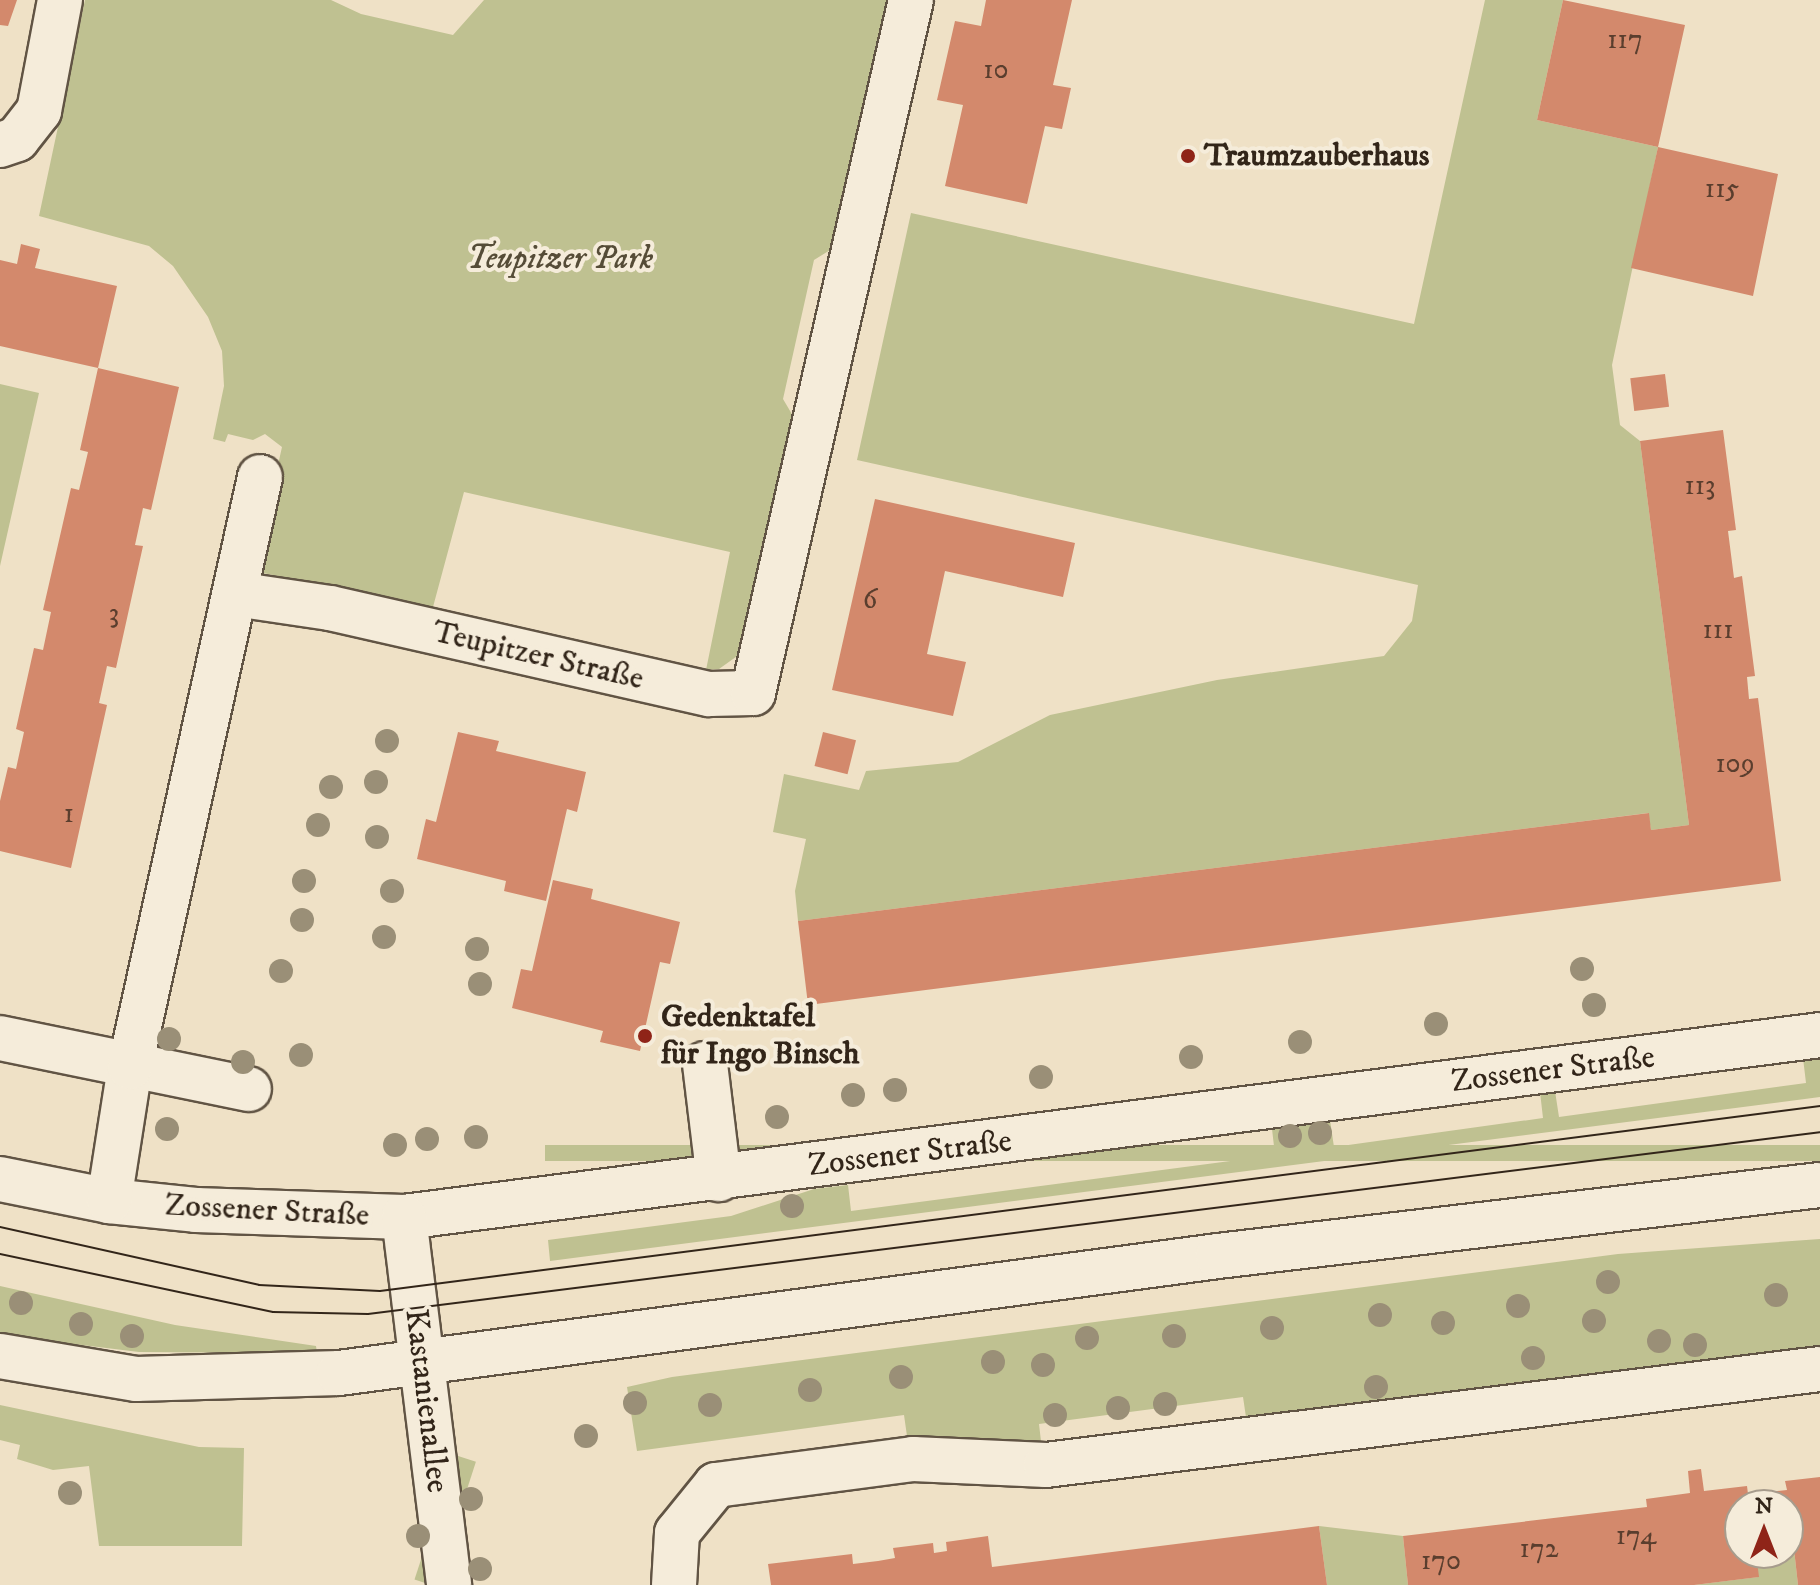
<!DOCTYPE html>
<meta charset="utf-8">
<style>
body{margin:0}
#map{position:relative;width:1820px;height:1585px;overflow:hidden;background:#efe1c6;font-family:"IM FELL DW Pica",serif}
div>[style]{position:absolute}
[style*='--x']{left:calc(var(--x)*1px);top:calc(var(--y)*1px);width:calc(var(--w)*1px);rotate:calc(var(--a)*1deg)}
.green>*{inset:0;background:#bfc191;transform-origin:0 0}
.building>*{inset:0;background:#d3896c;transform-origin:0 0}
.roads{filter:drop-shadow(2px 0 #615444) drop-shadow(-2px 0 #615444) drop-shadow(0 2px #615444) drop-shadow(0 -2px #615444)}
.minor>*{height:44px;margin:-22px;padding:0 22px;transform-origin:22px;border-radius:22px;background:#f5ecda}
.tram>*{height:2px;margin:-1px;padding:0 1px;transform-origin:1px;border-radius:1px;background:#322519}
.trees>*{width:24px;height:24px;margin:-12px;border-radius:50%;background:#9a8f77}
.dots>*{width:22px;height:22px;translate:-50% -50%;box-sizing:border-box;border:4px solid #f5ecda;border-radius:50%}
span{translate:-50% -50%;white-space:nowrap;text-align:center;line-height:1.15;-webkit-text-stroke:8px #f5ecda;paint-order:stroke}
.number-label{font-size:28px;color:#5a3e2e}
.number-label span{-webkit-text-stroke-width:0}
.poi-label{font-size:32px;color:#322519;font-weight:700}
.left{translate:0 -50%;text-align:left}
.park-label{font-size:32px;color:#554c37;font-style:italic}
.street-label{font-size:32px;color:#322519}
.north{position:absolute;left:1724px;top:1489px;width:80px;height:80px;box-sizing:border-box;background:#f5ecda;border:2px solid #a79c8d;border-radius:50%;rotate:0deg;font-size:22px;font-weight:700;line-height:32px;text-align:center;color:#322519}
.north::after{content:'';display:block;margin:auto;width:28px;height:36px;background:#8f2418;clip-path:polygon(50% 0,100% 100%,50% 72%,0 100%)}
</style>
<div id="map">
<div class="green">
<div style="clip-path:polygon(85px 0,331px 0,361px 14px,453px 35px,484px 0,890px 0,835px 247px,814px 260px,783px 399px,796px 421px,740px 654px,719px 669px,706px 670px,730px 552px,464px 492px,433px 607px,263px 573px,262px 536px,282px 447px,265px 434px,253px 440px,228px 434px,225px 442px,213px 439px,224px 386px,222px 351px,208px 317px,173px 266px,149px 246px,39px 216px)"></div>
<div style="clip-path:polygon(1485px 0,1563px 0,1537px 120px,1658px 147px,1612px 365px,1620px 425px,1640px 441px,1689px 825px,1651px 830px,1648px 813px,798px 921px,795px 891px,806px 839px,773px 832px,784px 774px,859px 790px,866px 771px,958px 762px,1050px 715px,1217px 680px,1384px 656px,1412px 621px,1418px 585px,857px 460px,911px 213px,1414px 324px)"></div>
<div style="clip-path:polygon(0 384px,39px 393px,0 566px)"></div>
<div style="clip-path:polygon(1820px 1055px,1820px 1097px,550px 1261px,548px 1240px,731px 1216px,814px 1189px,848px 1185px,851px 1211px,1275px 1155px,1272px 1129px,1330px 1120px,1334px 1147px,1543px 1118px,1540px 1092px,1555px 1091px,1559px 1117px,1806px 1083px,1803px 1058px)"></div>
<div style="left:1820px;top:1145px;width:16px;height:1275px;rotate:90deg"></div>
<div style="clip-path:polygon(1820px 1239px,1820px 1351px,1247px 1424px,1243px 1397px,1039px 1424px,1042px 1450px,908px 1443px,904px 1415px,637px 1451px,627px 1387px,672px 1377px,1618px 1254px)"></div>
<div style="clip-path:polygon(0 1286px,175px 1325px,316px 1346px,317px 1353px,139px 1352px,0 1335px)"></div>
<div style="clip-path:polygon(0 1405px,199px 1447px,244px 1448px,242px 1546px,99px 1546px,89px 1466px,53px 1470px,17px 1459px,20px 1445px,0 1440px)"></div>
<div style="left:455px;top:1455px;width:22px;height:131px;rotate:18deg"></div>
<div style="clip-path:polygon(1319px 1526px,1403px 1536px,1408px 1585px,1327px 1585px)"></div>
<div style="clip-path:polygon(1794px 1549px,1798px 1585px,1694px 1585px,1758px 1577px,1756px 1554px)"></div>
</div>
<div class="building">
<div style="clip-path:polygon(0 0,17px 0,8px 26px,0 25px)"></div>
<div style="clip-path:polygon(986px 0,1072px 0,1053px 85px,1071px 88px,1062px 129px,1045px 126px,1027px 204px,945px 186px,963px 105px,937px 100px,955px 21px,981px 26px)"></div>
<div style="clip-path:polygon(1563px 0,1685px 25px,1658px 147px,1778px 174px,1753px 296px,1631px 268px,1658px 147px,1537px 120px)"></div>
<div style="clip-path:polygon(21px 244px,40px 249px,35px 268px,117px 286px,98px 368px,0 346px,0 260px,17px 264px)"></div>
<div style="clip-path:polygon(98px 368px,179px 387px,151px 510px,143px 508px,135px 545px,143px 546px,116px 668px,107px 666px,99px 703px,107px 705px,71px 868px,0 851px,0 801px,8px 767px,16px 769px,24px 732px,16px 729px,34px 648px,43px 650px,51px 612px,43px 610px,71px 488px,79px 490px,88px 452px,80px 450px)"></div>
<div style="left:1665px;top:374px;width:33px;height:35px;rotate:83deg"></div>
<div style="clip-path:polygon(1723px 430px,1736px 530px,1728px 531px,1734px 578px,1742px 576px,1755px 676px,1747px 677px,1749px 699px,1758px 698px,1781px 881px,808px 1005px,798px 921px,1649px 813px,1651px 830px,1689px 825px,1640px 441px)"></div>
<div style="clip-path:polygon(875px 499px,1075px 543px,1063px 597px,945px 571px,927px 654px,966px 662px,953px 716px,832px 690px)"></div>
<div style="clip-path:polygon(458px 732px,499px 741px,496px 751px,586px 772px,577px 812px,567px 809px,546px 901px,504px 891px,506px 881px,417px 859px,426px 819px,436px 822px)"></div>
<div style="left:823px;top:732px;width:34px;height:35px;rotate:14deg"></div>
<div style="clip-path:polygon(553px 880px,593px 889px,591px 899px,680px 922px,670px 964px,660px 962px,640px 1051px,600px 1042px,603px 1031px,512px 1008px,521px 969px,532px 971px)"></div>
<div style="clip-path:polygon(1701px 1469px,1704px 1491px,1747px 1486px,1748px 1494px,1787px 1490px,1785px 1481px,1820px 1477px,1820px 1585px,1798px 1585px,1794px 1549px,1788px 1550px,1788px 1505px,1740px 1505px,1740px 1553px,1756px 1553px,1759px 1577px,1694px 1585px,1408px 1585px,1403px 1536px,1647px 1507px,1646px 1499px,1690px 1493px,1688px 1471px)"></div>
<div style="clip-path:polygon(1319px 1526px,1327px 1585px,771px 1585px,768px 1564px,852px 1554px,853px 1564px,878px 1561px,895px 1558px,893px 1548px,933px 1543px,934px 1553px,947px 1551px,946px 1542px,988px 1536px,992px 1567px)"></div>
</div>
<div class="roads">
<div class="minor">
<div style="--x:0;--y:145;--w:18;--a:-19"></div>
<div style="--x:17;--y:139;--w:36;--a:-52"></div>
<div style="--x:39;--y:111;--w:113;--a:-79.3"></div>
<div style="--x:235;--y:594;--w:96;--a:8.4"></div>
<div style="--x:330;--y:608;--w:389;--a:12.8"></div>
<div style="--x:709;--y:694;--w:44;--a:-1.3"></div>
<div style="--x:753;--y:693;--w:711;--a:-77.16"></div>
<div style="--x:0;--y:1038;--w:254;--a:11.6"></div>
<div style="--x:705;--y:1064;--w:116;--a:83.1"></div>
<div style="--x:0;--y:1179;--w:111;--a:11.4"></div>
<div style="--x:109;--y:1201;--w:87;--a:5.9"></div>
<div style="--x:196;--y:1210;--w:208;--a:1.9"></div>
<div style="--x:404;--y:1217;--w:1428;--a:-7.32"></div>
<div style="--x:109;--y:1201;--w:136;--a:-81.1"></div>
<div style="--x:130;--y:1067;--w:604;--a:-77.57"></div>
<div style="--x:404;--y:1217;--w:371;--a:83"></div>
<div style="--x:0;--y:1356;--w:138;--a:9.6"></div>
<div style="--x:136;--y:1379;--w:203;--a:-1.7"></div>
<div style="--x:339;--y:1373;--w:887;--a:-7.58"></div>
<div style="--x:1218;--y:1256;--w:606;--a:-6.73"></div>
<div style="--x:674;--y:1585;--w:52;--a:-86.7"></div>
<div style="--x:677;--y:1533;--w:62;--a:-50.9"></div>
<div style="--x:716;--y:1485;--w:199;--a:-7.5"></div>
<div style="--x:913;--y:1459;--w:133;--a:2.6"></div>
<div style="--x:1046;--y:1465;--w:780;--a:-7.07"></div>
</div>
</div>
<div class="tram">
<div style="--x:0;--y:1227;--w:265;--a:12.6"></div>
<div style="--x:259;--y:1285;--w:121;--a:2.8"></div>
<div style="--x:380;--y:1291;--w:1452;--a:-7.32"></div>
<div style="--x:0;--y:1254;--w:279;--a:12"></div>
<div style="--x:273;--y:1312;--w:95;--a:1.2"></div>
<div style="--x:368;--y:1314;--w:1463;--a:-7.14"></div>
</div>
<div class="trees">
<div style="left:387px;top:741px"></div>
<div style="left:376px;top:782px"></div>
<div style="left:331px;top:787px"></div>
<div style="left:318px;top:825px"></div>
<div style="left:377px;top:837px"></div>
<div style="left:304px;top:881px"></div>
<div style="left:392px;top:891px"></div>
<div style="left:302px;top:920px"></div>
<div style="left:384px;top:937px"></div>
<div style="left:477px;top:949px"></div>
<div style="left:1582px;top:969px"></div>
<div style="left:281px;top:971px"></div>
<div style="left:480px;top:984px"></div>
<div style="left:1594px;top:1005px"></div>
<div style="left:1436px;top:1024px"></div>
<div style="left:169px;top:1039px"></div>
<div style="left:1300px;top:1042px"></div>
<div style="left:301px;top:1055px"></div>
<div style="left:1191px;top:1057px"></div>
<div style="left:243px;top:1062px"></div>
<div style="left:1041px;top:1077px"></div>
<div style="left:895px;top:1090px"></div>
<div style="left:853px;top:1095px"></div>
<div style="left:777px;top:1117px"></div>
<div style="left:167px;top:1129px"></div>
<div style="left:1320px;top:1133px"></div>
<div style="left:1290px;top:1136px"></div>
<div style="left:476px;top:1137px"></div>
<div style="left:427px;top:1139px"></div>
<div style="left:395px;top:1145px"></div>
<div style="left:792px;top:1206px"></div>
<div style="left:1608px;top:1282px"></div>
<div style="left:1776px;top:1295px"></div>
<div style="left:21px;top:1303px"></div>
<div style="left:1518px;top:1306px"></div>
<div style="left:1380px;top:1315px"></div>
<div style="left:1594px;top:1321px"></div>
<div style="left:1443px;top:1323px"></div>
<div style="left:81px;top:1324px"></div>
<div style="left:1272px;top:1328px"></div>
<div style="left:132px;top:1336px"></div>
<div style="left:1174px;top:1336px"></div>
<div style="left:1087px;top:1338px"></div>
<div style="left:1659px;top:1341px"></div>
<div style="left:1695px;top:1345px"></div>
<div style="left:1533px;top:1358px"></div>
<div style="left:993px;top:1362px"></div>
<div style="left:1043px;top:1365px"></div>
<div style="left:901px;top:1377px"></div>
<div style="left:1376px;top:1387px"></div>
<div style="left:810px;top:1390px"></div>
<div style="left:635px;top:1403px"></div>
<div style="left:1165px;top:1404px"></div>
<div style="left:710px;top:1405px"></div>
<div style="left:1118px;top:1408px"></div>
<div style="left:1055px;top:1415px"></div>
<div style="left:586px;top:1436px"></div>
<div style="left:70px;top:1493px"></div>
<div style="left:471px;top:1499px"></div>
<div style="left:418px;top:1536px"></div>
<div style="left:480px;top:1569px"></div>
</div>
<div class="dots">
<div style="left:1188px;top:156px;background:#8f2418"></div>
<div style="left:645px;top:1036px;background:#8f2418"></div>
</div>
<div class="number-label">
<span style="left:1625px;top:40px">117</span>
<span style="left:996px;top:70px">10</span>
<span style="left:1722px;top:189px">115</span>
<span style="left:1700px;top:486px">113</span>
<span style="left:870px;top:600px">6</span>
<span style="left:114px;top:614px">3</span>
<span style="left:1718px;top:630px">111</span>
<span style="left:1735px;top:764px">109</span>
<span style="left:69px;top:814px">1</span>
<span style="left:1636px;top:1536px">174</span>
<span style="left:1539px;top:1549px">172</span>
<span style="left:1441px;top:1561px">170</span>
</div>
<div class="poi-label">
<span class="left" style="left:1204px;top:156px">Traumzauberhaus</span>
<span class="left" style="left:661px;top:1036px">Gedenktafel<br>für Ingo Binsch</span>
</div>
<div class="park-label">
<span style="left:560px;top:259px">Teupitzer Park</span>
</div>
<div class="street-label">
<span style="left:538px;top:656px;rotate:13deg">Teupitzer Straße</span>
<span style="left:1553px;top:1070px;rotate:-7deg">Zossener Straße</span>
<span style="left:910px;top:1154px;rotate:-7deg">Zossener Straße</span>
<span style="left:267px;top:1211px;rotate:3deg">Zossener Straße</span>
<span style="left:426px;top:1401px;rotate:83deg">Kastanienallee</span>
</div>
<div class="north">N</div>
</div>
